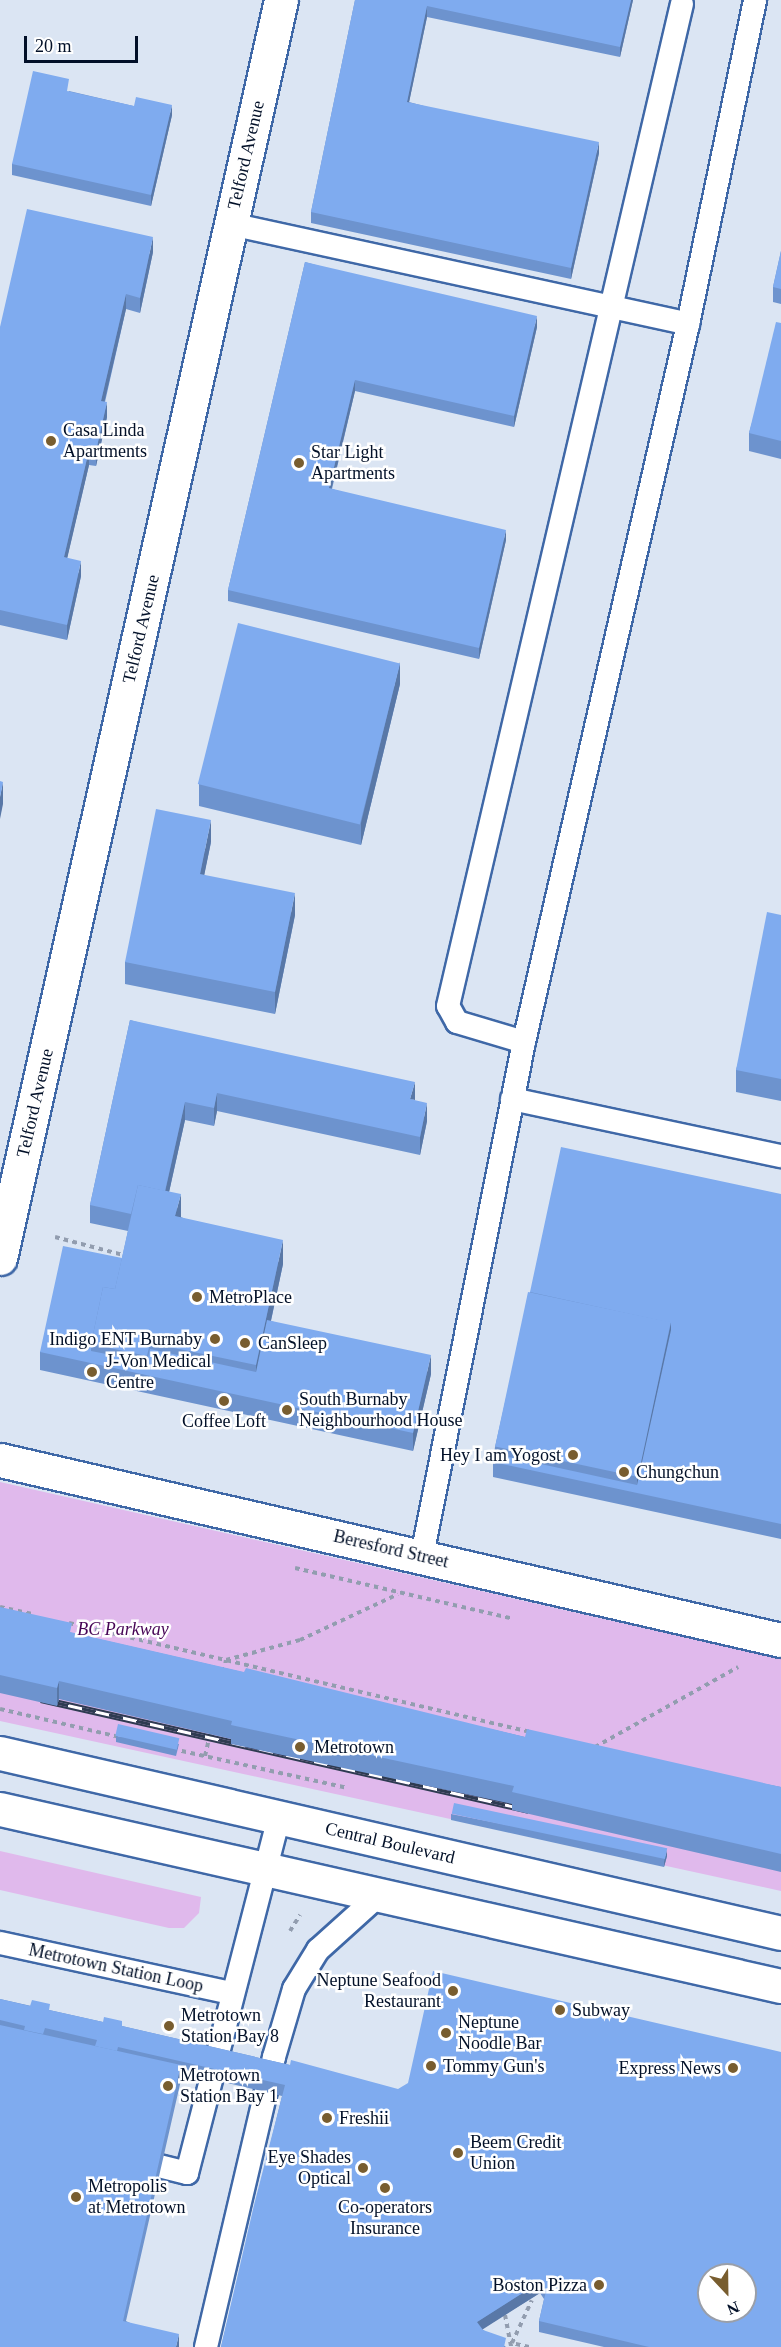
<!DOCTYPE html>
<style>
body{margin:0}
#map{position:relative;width:781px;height:2347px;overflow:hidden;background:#dbe5f3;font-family:"Times New Roman",serif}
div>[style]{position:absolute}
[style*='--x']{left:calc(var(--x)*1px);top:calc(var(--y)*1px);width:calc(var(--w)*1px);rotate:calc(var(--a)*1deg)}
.green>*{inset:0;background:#e0b9ec}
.path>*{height:4px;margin-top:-2px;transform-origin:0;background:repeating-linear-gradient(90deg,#929daf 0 4.5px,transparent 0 9px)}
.roads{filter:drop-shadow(2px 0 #3f68a7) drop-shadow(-2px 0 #3f68a7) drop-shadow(0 2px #3f68a7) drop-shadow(0 -2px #3f68a7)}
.lane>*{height:22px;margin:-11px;padding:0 11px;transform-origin:11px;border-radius:11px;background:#fff}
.street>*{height:33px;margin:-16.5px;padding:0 16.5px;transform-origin:16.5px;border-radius:16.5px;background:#fff}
.secondary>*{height:33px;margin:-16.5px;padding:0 16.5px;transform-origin:16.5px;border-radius:16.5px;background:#fff}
.rail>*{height:7px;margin-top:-3.5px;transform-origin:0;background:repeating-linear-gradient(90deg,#fff 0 14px,#2e3b51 0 28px);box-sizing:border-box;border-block:2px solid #2e3b51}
.wall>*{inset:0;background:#6d93ce}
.shaded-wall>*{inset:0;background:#5978a7;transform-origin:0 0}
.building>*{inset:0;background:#7fabef;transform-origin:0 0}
.dots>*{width:16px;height:16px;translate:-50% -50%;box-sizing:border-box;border:3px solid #fff;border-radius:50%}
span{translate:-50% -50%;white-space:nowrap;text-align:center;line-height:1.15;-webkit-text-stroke:5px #fff;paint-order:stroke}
.street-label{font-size:18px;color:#021028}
.poi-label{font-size:18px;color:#021028}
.left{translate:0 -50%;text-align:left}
.right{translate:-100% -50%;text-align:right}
.park-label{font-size:18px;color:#460455;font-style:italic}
.north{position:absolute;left:697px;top:2263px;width:60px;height:60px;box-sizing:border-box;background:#fff;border:2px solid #9a9fa9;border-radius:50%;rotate:158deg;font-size:16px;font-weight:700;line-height:24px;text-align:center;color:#021028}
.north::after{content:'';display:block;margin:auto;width:21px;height:27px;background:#785d2f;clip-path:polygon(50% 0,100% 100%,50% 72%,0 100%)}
.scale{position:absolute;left:24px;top:36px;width:114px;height:27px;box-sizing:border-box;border:3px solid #021028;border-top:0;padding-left:8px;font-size:18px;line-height:21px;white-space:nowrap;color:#021028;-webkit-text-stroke:4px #fff;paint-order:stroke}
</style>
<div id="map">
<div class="green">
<div style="clip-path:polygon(0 1482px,781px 1659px,781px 1891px,0 1721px)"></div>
<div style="clip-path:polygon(0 1851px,201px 1897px,199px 1913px,184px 1928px,169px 1928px,0 1890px)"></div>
</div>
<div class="path">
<div style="--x:55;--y:1237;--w:74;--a:14.8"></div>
<div style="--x:295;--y:1568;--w:221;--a:13.1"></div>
<div style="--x:0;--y:1607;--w:33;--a:12"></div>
<div style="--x:69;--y:1623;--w:473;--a:13.3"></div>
<div style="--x:224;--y:1672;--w:12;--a:-81"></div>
<div style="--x:226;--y:1660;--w:77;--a:-15.1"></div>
<div style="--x:300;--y:1640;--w:108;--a:-25.1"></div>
<div style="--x:0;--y:1709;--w:122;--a:13.2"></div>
<div style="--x:595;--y:1747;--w:164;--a:-29.2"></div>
<div style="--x:173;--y:1749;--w:179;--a:12.6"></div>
<div style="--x:205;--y:1756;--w:23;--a:-77"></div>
<div style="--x:290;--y:1931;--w:19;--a:-58"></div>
<div style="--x:505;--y:2315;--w:33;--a:79"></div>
<div style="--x:529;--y:2347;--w:17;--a:-167"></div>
<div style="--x:512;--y:2343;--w:47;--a:-65.1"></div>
</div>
<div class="roads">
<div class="lane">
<div style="--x:231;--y:224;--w:468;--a:12.3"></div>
<div style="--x:524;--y:1042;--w:70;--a:-163.4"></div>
<div style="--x:457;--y:1022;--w:18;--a:-119"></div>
<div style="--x:448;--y:1006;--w:1029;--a:-76.86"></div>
<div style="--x:512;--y:1099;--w:275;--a:12"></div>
<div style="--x:422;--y:1556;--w:524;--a:-78.78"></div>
<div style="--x:524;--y:1042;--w:736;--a:-77.13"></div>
<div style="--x:688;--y:324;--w:331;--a:-78.3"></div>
<div style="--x:0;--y:1943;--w:237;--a:12.2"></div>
<div style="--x:159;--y:2166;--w:29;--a:14"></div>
<div style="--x:187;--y:2173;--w:367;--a:-75.5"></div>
<div style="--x:206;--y:2347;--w:298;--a:-76.8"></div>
<div style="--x:274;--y:2057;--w:71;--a:-73.6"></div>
<div style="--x:294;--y:1989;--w:46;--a:-58.4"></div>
<div style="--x:318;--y:1950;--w:82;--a:-42"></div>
</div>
<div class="street">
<div style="--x:0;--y:1258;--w:1289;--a:-77.41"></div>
</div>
<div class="secondary">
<div style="--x:0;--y:1460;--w:801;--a:12.98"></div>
<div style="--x:0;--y:1753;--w:801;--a:12.98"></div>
<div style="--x:0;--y:1809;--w:801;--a:12.77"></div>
</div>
</div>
<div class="rail">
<div style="--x:41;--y:1699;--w:500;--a:12.81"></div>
</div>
<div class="wall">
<div style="clip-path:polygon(355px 0,633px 0,620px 57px,427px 17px,409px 102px,599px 153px,571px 279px,311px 223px,311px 212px)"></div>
<div style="clip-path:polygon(69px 91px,172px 115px,151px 206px,12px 175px,12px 164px)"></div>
<div style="clip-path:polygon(781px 251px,781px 304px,773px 302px,773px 287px)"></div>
<div style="clip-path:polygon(153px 252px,140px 313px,126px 309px,105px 402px,107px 417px,96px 466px,89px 465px,67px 558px,81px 576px,67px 640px,0 625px,0 327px)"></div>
<div style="clip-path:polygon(305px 262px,537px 327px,514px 427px,355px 391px,332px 489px,506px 540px,479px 659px,228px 601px,228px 590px)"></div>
<div style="clip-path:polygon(781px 323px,781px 459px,749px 451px,749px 433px)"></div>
<div style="clip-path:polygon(400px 684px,361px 845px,199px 806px,199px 784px)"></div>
<div style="clip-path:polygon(211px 842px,204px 875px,295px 915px,275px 1014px,125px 984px,125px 962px)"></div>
<div style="clip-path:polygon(781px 915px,781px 1101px,736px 1092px,736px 1070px)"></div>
<div style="clip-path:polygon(130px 1020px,414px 1100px,427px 1121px,420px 1155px,217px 1111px,214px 1126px,185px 1120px,169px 1192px,181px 1217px,283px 1264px,271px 1321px,431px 1374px,413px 1451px,40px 1370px,40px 1352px,122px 1258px,128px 1231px,90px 1223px,90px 1205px)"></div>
<div style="clip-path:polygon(781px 1194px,781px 1539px,493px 1477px,493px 1462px,495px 1447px,530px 1292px)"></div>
<div style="clip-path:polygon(0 1607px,72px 1633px,525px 1737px,781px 1787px,781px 1872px,512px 1810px,512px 1804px,231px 1744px,231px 1739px,59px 1699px,57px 1706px,0 1693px)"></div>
<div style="clip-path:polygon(116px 1736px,179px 1744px,176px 1756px,116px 1742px)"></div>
<div style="clip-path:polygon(451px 1814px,667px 1856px,664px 1867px,451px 1820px)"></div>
<div style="clip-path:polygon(0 1999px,103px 2022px,122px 2026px,290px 2065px,781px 2347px,604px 2347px,539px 2332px,539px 2321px,544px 2299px,540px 2293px,482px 2329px,506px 2347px,221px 2347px,282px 2096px,181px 2072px,181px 2080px,126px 2321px,179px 2347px,0 2347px)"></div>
</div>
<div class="shaded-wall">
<div style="clip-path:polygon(631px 0,633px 0,620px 57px,620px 47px)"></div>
<div style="clip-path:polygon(427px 6px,427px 17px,407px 112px,407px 102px)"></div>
<div style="clip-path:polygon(172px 105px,172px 115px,151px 206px,151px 195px)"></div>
<div style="clip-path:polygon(599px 142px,599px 153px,571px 279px,571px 268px)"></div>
<div style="clip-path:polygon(153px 237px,153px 252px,140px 313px,140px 298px)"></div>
<div style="clip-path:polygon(126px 294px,126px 309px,101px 416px,101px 401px)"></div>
<div style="clip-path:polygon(537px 316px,537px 327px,514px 427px,514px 416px)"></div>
<div style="clip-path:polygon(355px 380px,355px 391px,329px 499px,329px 488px)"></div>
<div style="clip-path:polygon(107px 402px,107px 417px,96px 466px,96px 451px)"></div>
<div style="clip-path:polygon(89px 450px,89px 465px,64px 572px,64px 557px)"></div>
<div style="clip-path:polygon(506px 530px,506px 540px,479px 659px,479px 648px)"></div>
<div style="clip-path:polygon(81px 561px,81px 576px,67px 640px,67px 625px)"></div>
<div style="clip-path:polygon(400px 662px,400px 684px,361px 845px,361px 823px)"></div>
<div style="clip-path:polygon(3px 782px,3px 804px,0 819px,0 797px)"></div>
<div style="clip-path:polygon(211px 820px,211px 842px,200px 896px,200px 874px)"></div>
<div style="clip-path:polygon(295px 893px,295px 915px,275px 1014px,275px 992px)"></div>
<div style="clip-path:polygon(415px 1082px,415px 1100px,410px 1099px)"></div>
<div style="clip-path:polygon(217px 1093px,217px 1111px,214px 1126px,214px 1108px)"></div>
<div style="clip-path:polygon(185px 1102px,185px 1120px,164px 1215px,164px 1197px)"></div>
<div style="clip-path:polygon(427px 1103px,427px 1121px,420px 1155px,420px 1137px)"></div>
<div style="clip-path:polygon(181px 1194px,181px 1219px,175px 1216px)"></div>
<div style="clip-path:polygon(283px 1240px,283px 1264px,256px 1390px,256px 1365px)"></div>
<div style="clip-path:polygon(671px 1323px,671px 1345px,637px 1493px,637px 1478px)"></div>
<div style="clip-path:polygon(431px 1355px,431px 1374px,413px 1451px,413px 1433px)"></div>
<div style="clip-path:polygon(59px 1681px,59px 1699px,57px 1706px,57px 1688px)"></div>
<div style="clip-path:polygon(667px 1850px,667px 1856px,664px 1867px,664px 1862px)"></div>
<div style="left:181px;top:2065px;width:15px;height:262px;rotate:90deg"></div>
<div style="clip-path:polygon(540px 2282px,540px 2293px,477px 2333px,477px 2322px)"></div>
<div style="clip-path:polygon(179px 2334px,179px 2347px,176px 2347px)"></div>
</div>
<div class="building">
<div style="clip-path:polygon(355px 0,631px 0,620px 47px,427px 6px,407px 102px,599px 142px,571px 268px,311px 212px)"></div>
<div style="clip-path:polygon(33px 71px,69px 79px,67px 91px,134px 106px,136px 97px,172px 105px,151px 195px,12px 164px)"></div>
<div style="clip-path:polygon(27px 209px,153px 237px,140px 298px,126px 294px,101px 401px,107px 402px,96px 451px,89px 450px,64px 557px,81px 561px,67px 625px,0 610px,0 327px)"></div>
<div style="clip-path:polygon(781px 251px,781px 289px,773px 287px)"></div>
<div style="clip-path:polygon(305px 262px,537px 316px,514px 416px,355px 380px,329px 488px,506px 530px,479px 648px,228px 590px)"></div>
<div style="clip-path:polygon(776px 322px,781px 323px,781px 441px,749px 433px)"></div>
<div style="left:238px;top:623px;width:167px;height:166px;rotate:14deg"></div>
<div style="clip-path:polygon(0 781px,3px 782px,0 797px)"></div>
<div style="clip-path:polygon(156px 809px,211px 820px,200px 874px,295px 893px,275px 992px,125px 962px)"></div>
<div style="clip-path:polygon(767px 912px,781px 915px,781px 1079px,736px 1070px)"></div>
<div style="clip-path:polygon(130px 1020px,415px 1082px,410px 1099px,427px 1103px,420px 1137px,217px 1093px,214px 1108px,185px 1102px,165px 1191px,138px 1185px,131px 1214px,90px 1205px)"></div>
<div style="clip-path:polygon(561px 1147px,781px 1194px,781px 1524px,493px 1462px,495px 1454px,637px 1485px,671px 1330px,671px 1323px,530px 1292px)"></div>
<div style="clip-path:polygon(138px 1185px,181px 1194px,175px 1216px,283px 1240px,256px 1365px,150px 1343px,147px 1356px,91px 1344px,103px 1287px,115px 1289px)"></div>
<div style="clip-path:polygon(63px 1246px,122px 1258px,115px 1289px,103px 1287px,91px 1344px,91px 1351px,147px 1362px,150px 1349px,256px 1372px,267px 1320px,431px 1355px,413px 1433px,40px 1352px)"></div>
<div style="left:528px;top:1292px;width:146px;height:158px;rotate:12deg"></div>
<div style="clip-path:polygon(0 1607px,72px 1623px,70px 1632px,244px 1672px,246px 1668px,525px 1737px,527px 1729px,781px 1787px,781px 1854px,512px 1792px,514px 1786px,231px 1725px,232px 1721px,59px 1681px,57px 1688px,0 1675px)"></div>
<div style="left:118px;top:1724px;width:63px;height:12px;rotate:13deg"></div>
<div style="left:454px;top:1803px;width:218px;height:11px;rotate:12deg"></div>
<div style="clip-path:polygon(evenodd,433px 1971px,781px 2052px,781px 2347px,649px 2347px,539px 2321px,546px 2291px,540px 2282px,477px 2322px,483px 2330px,506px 2338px,504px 2347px,221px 2347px,254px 2205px,285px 2085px,118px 2047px,117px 2051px,95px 2046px,97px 2040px,45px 2028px,43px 2034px,24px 2030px,25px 2026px,0 2020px,0 1999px,30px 2006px,32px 2000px,50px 2004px,49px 2010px,103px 2022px,104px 2017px,122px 2021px,122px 2026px,290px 2065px,291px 2060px,398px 2089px,408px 2083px,433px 1971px,709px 2275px,745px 2275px,745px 2311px,709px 2311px,709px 2275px)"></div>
<div style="clip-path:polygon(0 2025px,181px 2065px,123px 2321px,179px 2334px,176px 2347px,0 2347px)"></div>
</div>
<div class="dots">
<div style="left:51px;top:441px;background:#785d2f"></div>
<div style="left:299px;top:463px;background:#785d2f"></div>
<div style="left:197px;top:1297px;background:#785d2f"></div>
<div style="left:215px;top:1339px;background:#785d2f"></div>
<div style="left:245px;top:1343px;background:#785d2f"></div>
<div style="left:92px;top:1372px;background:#785d2f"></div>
<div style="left:224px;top:1401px;background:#785d2f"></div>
<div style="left:287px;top:1410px;background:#785d2f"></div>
<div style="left:573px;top:1455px;background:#785d2f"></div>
<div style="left:624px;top:1472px;background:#785d2f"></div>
<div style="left:300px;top:1747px;background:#785d2f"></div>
<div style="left:453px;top:1991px;background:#785d2f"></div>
<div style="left:560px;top:2010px;background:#785d2f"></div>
<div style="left:169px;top:2026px;background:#785d2f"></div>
<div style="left:446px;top:2033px;background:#785d2f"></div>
<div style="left:431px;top:2066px;background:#785d2f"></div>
<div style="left:733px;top:2068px;background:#785d2f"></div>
<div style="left:168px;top:2086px;background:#785d2f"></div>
<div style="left:327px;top:2118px;background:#785d2f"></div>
<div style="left:458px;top:2153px;background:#785d2f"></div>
<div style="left:363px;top:2168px;background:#785d2f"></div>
<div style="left:385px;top:2188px;background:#785d2f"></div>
<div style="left:76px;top:2197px;background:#785d2f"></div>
<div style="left:599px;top:2285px;background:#785d2f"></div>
</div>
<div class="street-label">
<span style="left:246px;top:155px;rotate:-77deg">Telford Avenue</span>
<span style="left:141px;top:629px;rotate:-77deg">Telford Avenue</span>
<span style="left:35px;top:1103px;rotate:-77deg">Telford Avenue</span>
<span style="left:391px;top:1549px;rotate:13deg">Beresford Street</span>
<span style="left:390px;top:1843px;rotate:13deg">Central Boulevard</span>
<span style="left:116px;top:1968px;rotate:12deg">Metrotown Station Loop</span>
</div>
<div class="poi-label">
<span class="left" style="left:63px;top:441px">Casa Linda<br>Apartments</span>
<span class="left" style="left:311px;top:463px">Star Light<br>Apartments</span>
<span class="left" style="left:209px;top:1297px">MetroPlace</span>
<span class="right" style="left:202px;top:1339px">Indigo ENT Burnaby</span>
<span class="left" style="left:258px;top:1343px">CanSleep</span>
<span class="left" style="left:106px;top:1372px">J-Von Medical<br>Centre</span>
<span class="left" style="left:299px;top:1410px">South Burnaby<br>Neighbourhood House</span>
<span style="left:224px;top:1421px">Coffee Loft</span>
<span class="right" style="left:561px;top:1455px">Hey I am Yogost</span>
<span class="left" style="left:636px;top:1472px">Chungchun</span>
<span class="left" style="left:314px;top:1747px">Metrotown</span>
<span class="right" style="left:441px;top:1991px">Neptune Seafood<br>Restaurant</span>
<span class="left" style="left:572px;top:2010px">Subway</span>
<span class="left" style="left:181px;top:2026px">Metrotown<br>Station Bay 8</span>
<span class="left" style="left:458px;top:2033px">Neptune<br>Noodle Bar</span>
<span class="left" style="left:443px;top:2066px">Tommy Gun's</span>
<span class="right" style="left:721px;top:2068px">Express News</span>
<span class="left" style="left:180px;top:2086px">Metrotown<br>Station Bay 1</span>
<span class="left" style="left:339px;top:2118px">Freshii</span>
<span class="left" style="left:470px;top:2153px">Beem Credit<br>Union</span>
<span class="right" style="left:351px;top:2168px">Eye Shades<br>Optical</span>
<span class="left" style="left:88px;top:2197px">Metropolis<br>at Metrotown</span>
<span style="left:385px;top:2218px">Co-operators<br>Insurance</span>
<span class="right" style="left:587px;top:2285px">Boston Pizza</span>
</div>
<div class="park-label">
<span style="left:123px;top:1629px">BC Parkway</span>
</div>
<div class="north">N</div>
<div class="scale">20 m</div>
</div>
